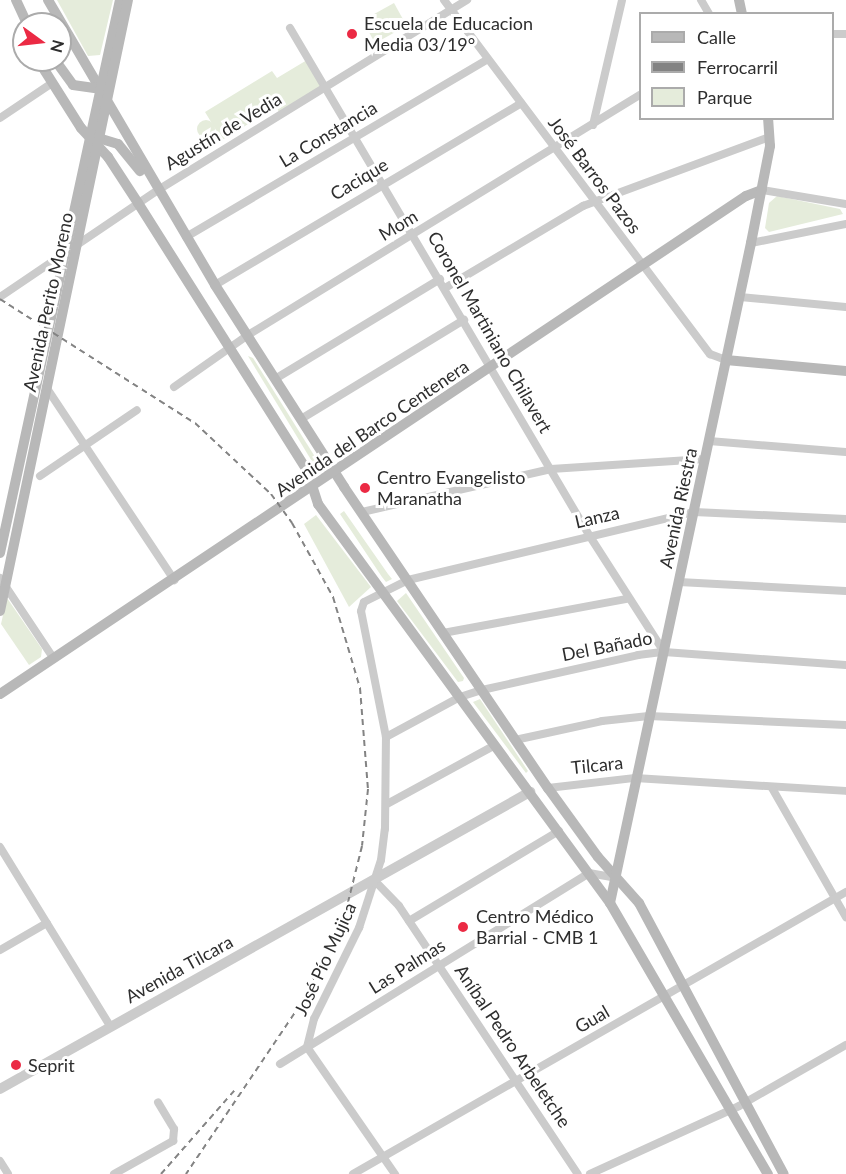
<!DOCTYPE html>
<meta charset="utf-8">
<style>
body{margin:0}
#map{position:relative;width:846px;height:1174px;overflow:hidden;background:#fff;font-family:Lato,sans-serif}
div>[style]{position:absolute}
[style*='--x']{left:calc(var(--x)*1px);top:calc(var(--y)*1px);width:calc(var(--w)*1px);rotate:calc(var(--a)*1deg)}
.green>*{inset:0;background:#e5ecdb;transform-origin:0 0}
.round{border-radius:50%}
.minor>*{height:8px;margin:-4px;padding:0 4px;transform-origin:4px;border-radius:4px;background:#cbcbcb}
.tertiary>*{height:10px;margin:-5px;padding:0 5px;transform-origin:5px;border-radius:5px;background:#cbcbcb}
.secondary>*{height:10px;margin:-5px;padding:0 5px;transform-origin:5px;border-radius:5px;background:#b8b8b8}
.rail>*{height:2px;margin-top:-1px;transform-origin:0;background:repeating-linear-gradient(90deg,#838383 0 6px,transparent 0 10.5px)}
.dots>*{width:16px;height:16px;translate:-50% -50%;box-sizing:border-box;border:3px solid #fff;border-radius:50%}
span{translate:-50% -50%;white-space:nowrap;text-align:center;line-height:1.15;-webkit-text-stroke:6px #fff;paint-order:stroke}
.poi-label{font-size:18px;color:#2e2e2e}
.left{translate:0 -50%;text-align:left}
.street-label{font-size:18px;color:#2e2e2e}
.legend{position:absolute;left:639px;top:12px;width:195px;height:108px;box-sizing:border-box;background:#fff;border:2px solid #ababab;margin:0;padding:8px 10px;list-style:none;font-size:18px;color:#2e2e2e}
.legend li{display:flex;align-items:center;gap:12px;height:30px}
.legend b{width:30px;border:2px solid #ababab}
.north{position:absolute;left:12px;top:12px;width:60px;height:60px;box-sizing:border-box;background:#fff;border:2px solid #ababab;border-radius:50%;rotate:105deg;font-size:16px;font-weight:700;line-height:24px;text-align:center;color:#2e2e2e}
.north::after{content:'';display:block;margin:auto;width:21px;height:27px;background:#eb2a44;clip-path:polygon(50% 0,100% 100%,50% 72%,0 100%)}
</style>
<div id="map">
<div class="green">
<div style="clip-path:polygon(57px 0,113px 0,100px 55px,88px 56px)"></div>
<div style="left:394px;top:3px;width:26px;height:36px;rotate:61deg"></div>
<div style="clip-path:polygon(307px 60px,322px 86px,279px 112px,276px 107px,222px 140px,205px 112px,272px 71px,277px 78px)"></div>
<div class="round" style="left:197px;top:120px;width:18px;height:18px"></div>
<div style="clip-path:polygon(777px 196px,840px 209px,843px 214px,769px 232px,765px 228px,769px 203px)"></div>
<div style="clip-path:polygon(248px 356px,253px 358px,317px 460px,313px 463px)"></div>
<div style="clip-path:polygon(344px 511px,388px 574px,392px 579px,386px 582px,382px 577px,340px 514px)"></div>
<div style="clip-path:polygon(316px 515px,371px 587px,349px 607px,304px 524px)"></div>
<div style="clip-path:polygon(406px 593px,464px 678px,463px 681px,458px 682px,397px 601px)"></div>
<div style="clip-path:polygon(7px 598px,42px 649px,41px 657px,29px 665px,1px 624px)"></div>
<div style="clip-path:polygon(480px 699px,528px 771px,526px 773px,473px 702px)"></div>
</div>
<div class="minor">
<div style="--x:444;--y:0;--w:443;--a:53.1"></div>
<div style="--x:710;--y:354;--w:17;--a:21"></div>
<div style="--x:701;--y:0;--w:16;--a:60"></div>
<div style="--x:290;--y:28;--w:589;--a:59.47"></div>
<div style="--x:589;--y:535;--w:139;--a:57.3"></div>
<div style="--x:832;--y:34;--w:14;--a:0"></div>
<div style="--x:0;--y:118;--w:63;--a:-33.9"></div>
<div style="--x:593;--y:125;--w:128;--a:-76.9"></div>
<div style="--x:762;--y:190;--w:85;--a:9.5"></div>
<div style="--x:186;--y:237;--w:349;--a:-30.5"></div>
<div style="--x:751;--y:243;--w:97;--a:-11.3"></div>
<div style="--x:215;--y:285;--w:356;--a:-30.7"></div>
<div style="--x:445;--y:288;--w:161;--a:-30.7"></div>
<div style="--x:583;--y:206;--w:199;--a:-20.3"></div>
<div style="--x:0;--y:297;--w:191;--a:-34.1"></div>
<div style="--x:158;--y:190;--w:363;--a:-31.6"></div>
<div style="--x:740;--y:297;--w:106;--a:5.4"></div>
<div style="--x:275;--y:379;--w:193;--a:-31.2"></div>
<div style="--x:46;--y:387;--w:232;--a:56.4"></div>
<div style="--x:174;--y:387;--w:90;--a:-35.1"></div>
<div style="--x:248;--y:335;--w:460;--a:-31.5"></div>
<div style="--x:301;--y:419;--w:191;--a:-31.3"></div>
<div style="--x:709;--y:441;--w:137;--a:4.6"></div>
<div style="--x:40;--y:476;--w:117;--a:-34.2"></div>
<div style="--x:362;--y:512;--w:194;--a:-12.8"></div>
<div style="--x:551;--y:469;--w:154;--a:-3.7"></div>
<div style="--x:0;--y:578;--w:97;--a:56.3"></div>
<div style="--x:679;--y:582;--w:167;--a:3.1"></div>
<div style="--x:443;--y:633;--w:187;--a:-10.5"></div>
<div style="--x:386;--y:737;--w:84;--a:-28.4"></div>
<div style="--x:460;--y:697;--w:23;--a:-18"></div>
<div style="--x:482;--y:690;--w:160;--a:-12.6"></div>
<div style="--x:638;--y:655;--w:26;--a:-7"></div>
<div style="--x:664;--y:652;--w:182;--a:4.1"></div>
<div style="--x:515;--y:740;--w:89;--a:-12.3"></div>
<div style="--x:602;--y:721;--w:47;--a:-6.1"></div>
<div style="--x:649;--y:716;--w:197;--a:2.6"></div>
<div style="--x:548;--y:788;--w:88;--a:-6.6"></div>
<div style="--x:635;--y:778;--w:211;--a:3.5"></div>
<div style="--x:772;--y:788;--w:149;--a:60.2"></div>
<div style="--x:387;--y:804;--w:123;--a:-28.6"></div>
<div style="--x:0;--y:847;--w:210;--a:58.4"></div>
<div style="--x:374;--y:880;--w:36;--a:46"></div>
<div style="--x:399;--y:906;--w:322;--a:56.3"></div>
<div style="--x:409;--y:921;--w:175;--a:-31"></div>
<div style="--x:0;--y:950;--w:54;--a:-29.9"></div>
<div style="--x:307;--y:1047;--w:29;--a:-76"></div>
<div style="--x:314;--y:1019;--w:102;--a:-63.7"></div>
<div style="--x:359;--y:928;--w:71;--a:-72.1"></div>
<div style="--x:381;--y:860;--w:31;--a:-83"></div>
<div style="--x:385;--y:829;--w:92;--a:-89.4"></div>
<div style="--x:386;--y:737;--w:128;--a:-101.2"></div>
<div style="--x:361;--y:611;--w:9;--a:-72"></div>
<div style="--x:364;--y:602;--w:49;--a:-26.6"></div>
<div style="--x:408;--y:580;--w:294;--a:-13.4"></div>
<div style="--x:694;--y:512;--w:152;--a:2.6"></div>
<div style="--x:307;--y:1047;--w:155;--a:55.3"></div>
<div style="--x:280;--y:1064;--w:363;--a:-31.7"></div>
<div style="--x:589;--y:873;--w:27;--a:10"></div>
<div style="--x:0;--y:1161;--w:15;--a:58"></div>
<div style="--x:114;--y:1174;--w:68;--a:-29.2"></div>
<div style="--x:173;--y:1141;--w:12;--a:-85"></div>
<div style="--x:174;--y:1129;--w:31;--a:-121"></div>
<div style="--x:353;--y:1174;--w:568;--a:-29.77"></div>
<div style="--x:590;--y:1174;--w:164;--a:-24.5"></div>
<div style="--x:739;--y:1106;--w:123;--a:-29.7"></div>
</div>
<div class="tertiary">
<div style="--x:0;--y:1089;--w:608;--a:-29.27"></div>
</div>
<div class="secondary">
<div style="--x:16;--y:0;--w:26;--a:65"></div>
<div style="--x:48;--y:0;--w:330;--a:59.6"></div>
<div style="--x:215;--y:285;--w:240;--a:57.4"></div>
<div style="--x:344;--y:487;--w:364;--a:55.9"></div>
<div style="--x:548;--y:788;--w:85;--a:54.1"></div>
<div style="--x:598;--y:857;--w:62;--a:48.3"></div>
<div style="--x:639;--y:903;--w:307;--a:61.9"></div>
<div style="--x:739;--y:0;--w:14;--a:78"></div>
<div style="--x:38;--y:60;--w:80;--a:57.7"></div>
<div style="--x:81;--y:128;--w:40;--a:47"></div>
<div style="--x:108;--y:157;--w:55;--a:56.9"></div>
<div style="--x:138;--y:203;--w:316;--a:57.7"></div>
<div style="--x:307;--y:470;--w:36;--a:72"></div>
<div style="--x:318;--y:504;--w:494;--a:53.8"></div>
<div style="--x:610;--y:903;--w:314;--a:59.8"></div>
<div style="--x:55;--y:60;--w:31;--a:54"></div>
<div style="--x:73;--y:85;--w:34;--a:8"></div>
<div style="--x:95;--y:137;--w:24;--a:17"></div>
<div style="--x:118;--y:144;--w:35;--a:51"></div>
<div style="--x:726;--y:360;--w:121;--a:5.2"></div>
<div style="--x:0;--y:553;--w:566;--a:-77.76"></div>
<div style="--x:0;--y:611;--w:624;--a:-78.17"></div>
<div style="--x:0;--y:694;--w:897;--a:-33.73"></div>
<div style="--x:746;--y:196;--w:17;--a:-21"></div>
<div style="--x:610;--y:903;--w:675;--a:-77.94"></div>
<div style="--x:751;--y:243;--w:99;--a:-78.9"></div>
<div style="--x:770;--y:146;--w:28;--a:-94"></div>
</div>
<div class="rail">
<div style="--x:0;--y:299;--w:231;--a:32.5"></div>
<div style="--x:195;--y:423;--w:104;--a:43.1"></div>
<div style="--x:271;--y:494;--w:36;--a:54"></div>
<div style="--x:292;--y:523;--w:85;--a:61"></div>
<div style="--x:333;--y:597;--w:95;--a:73.5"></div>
<div style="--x:360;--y:688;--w:101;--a:85.5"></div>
<div style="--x:368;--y:789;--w:57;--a:96"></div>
<div style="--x:362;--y:846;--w:74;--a:104"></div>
<div style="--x:344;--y:918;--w:97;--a:116.8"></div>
<div style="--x:300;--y:1005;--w:204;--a:124"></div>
<div style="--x:161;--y:1174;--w:111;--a:-48.7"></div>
</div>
<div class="dots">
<div style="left:352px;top:34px;background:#eb2a44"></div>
<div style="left:365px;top:488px;background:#eb2a44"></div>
<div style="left:463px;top:927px;background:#eb2a44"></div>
<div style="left:16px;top:1065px;background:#eb2a44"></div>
</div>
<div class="poi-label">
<span class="left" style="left:364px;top:34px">Escuela de Educacion<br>Media 03/19°</span>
<span class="left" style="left:377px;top:488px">Centro Evangelisto<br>Maranatha</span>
<span class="left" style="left:476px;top:927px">Centro Médico<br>Barrial - CMB 1</span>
<span class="left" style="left:28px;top:1065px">Seprit</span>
</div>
<div class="street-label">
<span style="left:223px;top:131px;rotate:-31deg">Agustín de Vedia</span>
<span style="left:328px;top:134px;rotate:-31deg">La Constancia</span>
<span style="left:595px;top:175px;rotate:53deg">José Barros Pazos</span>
<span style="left:359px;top:179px;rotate:-31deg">Cacique</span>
<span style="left:398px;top:225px;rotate:-31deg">Mom</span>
<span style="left:48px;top:302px;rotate:-78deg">Avenida Perito Moreno</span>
<span style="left:490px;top:332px;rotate:60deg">Coronel Martiniano Chilavert</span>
<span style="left:372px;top:428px;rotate:-34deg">Avenida del Barco Centenera</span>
<span style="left:678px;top:508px;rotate:-78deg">Avenida Riestra</span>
<span style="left:597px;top:517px;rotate:-13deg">Lanza</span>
<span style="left:607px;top:646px;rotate:-11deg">Del Bañado</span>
<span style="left:597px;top:765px;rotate:-6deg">Tilcara</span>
<span style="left:325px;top:959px;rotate:-65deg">José Pío Mujica</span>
<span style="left:407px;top:966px;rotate:-32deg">Las Palmas</span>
<span style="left:179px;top:969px;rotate:-29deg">Avenida Tilcara</span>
<span style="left:592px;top:1019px;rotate:-30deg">Gual</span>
<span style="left:513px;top:1046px;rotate:56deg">Aníbal Pedro Arbeletche</span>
</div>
<ul class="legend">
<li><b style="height:8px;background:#b8b8b8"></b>Calle</li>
<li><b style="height:8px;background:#838383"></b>Ferrocarril</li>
<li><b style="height:16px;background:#e5ecdb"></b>Parque</li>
</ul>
<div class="north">N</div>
</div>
